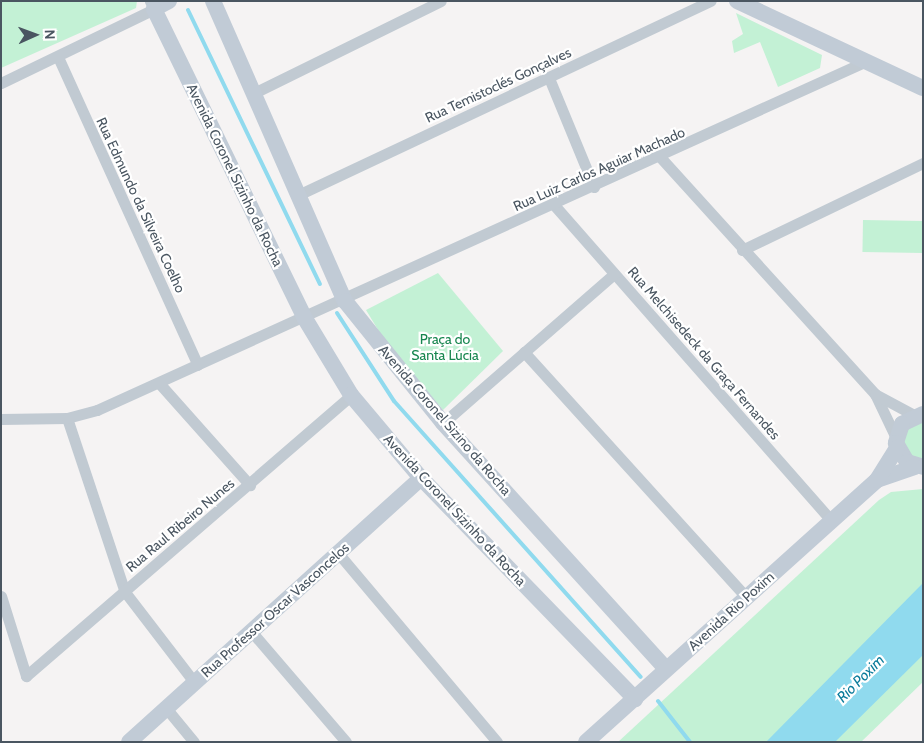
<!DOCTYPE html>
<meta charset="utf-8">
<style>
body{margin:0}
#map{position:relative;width:924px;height:743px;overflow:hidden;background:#f5f3f3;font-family:Cabin,sans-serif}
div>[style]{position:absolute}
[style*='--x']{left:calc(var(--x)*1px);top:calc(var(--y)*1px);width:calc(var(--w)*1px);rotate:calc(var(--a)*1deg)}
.green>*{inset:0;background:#c3f1d5;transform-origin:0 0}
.water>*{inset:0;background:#90daee}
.stream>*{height:4px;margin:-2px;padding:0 2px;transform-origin:2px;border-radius:2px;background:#90daee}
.street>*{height:11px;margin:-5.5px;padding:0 5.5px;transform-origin:5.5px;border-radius:5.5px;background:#c1cad2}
.secondary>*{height:16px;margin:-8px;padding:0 8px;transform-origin:8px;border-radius:8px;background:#c1cbd6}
span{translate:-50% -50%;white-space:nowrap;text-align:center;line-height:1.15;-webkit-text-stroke:4.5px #fff;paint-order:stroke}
.street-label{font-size:14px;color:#4a5661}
.park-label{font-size:14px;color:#17864f}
.water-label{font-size:15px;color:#0c7c9b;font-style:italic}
.frame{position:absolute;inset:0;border:2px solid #4a5661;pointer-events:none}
.north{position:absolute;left:10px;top:10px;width:50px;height:50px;-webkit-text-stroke:4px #fff;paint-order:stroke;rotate:88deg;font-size:14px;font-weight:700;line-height:20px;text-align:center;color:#4a5661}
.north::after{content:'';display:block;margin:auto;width:18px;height:22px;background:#4a5661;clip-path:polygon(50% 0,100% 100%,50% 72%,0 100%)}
</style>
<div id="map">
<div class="green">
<div style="clip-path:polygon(1px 1px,137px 1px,136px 8px,1px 68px)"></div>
<div style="clip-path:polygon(736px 13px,822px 55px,820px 68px,778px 87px,760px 42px,734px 53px,732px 41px,743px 34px)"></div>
<div style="left:863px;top:220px;width:60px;height:32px;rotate:1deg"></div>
<div style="clip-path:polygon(438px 273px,503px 351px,443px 410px,383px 338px,366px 310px)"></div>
<div style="clip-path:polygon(923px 418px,923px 463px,905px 455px,902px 432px)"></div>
<div style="clip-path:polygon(923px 489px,923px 682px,861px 742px,618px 742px,879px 500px,891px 492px)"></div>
</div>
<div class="water">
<div style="clip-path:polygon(923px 583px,923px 655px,835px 742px,766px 742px)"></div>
</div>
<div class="stream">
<div style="--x:188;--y:10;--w:304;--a:64.3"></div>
<div style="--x:337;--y:313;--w:105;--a:57.1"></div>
<div style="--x:394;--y:401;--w:370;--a:48.2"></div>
<div style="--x:658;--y:701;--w:52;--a:52"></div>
</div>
<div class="street">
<div style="--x:58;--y:57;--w:338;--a:65.6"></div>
<div style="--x:549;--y:78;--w:118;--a:67.6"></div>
<div style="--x:1;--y:83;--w:170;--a:-25.8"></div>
<div style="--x:154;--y:9;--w:9;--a:-117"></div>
<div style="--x:254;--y:93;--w:208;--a:-26.2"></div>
<div style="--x:661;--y:158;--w:319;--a:47.8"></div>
<div style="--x:875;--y:394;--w:49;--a:64.5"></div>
<div style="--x:298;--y:195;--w:456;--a:-25.2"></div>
<div style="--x:555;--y:206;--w:418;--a:48.7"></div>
<div style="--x:742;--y:250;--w:201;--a:-25.7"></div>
<div style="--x:524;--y:352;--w:332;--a:47.8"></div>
<div style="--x:159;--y:383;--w:137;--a:48.3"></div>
<div style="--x:875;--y:394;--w:44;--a:28.3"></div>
<div style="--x:67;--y:418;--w:183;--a:71.6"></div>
<div style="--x:125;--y:592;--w:113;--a:52.5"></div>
<div style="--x:1;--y:419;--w:66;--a:-0.9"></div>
<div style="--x:67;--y:418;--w:31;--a:-15"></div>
<div style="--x:97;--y:410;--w:842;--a:-24.4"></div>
<div style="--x:443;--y:423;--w:227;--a:-41.1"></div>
<div style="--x:338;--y:553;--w:247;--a:49.9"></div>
<div style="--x:1;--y:596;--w:84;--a:72.6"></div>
<div style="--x:26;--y:676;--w:430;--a:-40.8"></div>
<div style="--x:251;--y:631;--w:146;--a:49.4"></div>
<div style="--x:166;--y:708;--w:44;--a:50.5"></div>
</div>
<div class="secondary">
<div style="--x:169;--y:1;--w:17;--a:152"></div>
<div style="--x:154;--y:9;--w:343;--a:64"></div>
<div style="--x:304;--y:317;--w:91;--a:58.9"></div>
<div style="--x:351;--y:395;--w:109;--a:49.9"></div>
<div style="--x:421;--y:478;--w:308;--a:45.9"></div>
<div style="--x:213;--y:1;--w:328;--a:66.3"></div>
<div style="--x:345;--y:301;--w:156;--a:51.2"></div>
<div style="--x:443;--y:423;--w:332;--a:47.8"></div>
<div style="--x:737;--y:1;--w:205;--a:25.1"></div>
<div style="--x:923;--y:414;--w:23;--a:155"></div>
<div style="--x:902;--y:424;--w:20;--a:108"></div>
<div style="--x:896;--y:443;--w:22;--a:60"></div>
<div style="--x:907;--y:462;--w:17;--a:17"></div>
<div style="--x:877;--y:480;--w:40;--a:-18.9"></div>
<div style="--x:129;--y:742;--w:394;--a:-42.1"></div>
<div style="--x:586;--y:742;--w:392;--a:-42"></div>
<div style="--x:877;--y:480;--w:38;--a:-58"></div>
</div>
<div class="street-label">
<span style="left:498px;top:85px;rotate:-25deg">Rua Temistoclés Gonçalves</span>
<span style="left:599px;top:169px;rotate:-24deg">Rua Luiz Carlos Aguiar Machado</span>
<span style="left:235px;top:175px;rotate:64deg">Avenida Coronel Sizinho da Rocha</span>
<span style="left:141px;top:205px;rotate:65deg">Rua Edmundo da Silveira Coelho</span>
<span style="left:704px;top:353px;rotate:49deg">Rua Melchisedeck da Graça Fernandes</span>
<span style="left:445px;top:420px;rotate:49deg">Avenida Coronel Sizino da Rocha</span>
<span style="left:455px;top:510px;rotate:47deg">Avenida Coronel Sizinho da Rocha</span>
<span style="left:180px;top:525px;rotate:-40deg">Rua Raul Ribeiro Nunes</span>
<span style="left:275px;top:610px;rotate:-42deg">Rua Professor Oscar Vasconcelos</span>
<span style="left:731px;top:611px;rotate:-42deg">Avenida Rio Poxim</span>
</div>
<div class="park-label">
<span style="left:445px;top:347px">Praça do<br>Santa Lúcia</span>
</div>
<div class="water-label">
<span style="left:861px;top:679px;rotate:-45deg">Rio Poxim</span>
</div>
<div class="frame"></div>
<div class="north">N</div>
</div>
